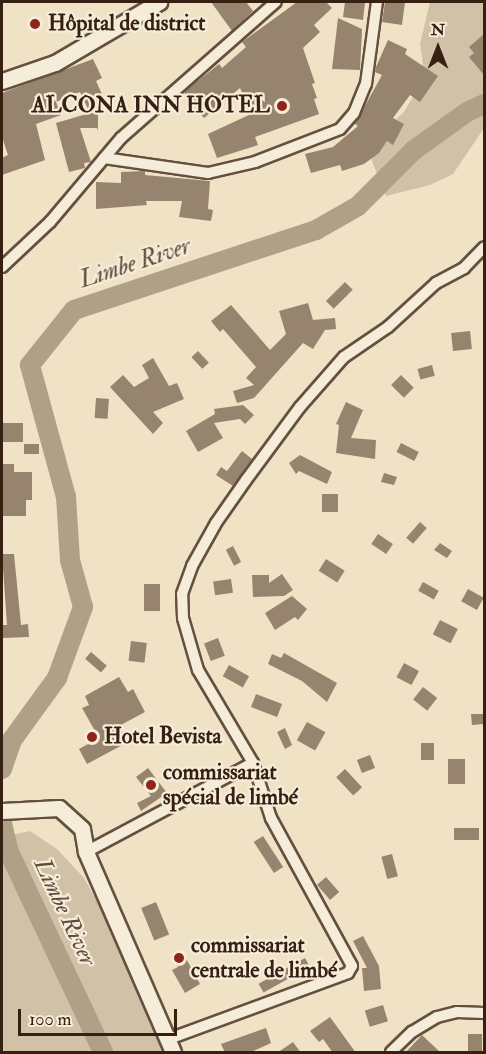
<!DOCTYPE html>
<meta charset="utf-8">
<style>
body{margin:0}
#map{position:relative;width:486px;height:1054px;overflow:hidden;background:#f0e2c5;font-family:"IM FELL Double Pica",serif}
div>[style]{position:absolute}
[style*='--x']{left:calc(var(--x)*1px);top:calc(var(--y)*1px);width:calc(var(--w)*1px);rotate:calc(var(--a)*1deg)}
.green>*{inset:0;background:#d1c1a7}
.river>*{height:20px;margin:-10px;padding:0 10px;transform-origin:10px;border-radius:10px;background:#b1a088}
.building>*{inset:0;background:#97846f;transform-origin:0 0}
.roads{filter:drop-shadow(2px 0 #65503f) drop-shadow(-2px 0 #65503f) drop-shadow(0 2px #65503f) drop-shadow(0 -2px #65503f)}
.street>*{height:10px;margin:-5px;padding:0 5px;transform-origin:5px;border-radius:5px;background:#f5ecd9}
.secondary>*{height:15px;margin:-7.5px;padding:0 7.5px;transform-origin:7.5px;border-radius:7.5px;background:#f5ecd9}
.dots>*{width:16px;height:16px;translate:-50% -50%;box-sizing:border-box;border:3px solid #f5ecd9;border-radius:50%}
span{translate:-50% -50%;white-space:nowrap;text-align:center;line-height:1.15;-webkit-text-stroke:4.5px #f5ecd9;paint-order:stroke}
.poi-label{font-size:22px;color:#371f12;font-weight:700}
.left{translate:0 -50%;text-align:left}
.right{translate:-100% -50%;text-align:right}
.water-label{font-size:24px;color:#624c3b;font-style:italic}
.frame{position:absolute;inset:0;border:3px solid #371f12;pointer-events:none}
.north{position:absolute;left:408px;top:18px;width:60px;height:60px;-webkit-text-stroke:4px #f5ecd9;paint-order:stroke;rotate:0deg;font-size:16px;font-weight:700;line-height:24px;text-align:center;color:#371f12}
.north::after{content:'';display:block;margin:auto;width:21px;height:27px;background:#371f12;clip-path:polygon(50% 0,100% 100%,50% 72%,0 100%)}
.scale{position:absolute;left:18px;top:1009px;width:159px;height:27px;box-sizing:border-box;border:3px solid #371f12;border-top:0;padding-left:8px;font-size:18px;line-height:21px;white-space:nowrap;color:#371f12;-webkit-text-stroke:4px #f5ecd9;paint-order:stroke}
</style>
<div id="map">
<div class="green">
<div style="clip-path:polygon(430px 2px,484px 2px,484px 128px,453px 174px,430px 185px,386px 196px,366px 146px,404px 112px,425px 77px,420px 44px)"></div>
<div style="clip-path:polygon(30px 831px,57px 849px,84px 878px,180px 1052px,2px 1052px,2px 837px)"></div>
</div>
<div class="river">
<div style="--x:2;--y:769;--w:31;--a:-71"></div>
<div style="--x:12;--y:740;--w:77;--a:-54"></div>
<div style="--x:57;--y:678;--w:76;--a:-69.9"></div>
<div style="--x:83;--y:607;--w:49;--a:-105.5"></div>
<div style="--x:70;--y:560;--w:63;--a:-93.6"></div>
<div style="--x:66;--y:497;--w:137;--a:-105.3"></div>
<div style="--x:30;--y:365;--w:70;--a:-51.3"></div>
<div style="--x:74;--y:310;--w:255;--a:-18.3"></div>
<div style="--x:316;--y:230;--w:48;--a:-29.7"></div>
<div style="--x:358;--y:206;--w:79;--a:-45"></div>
<div style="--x:414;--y:150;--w:65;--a:-35.6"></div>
<div style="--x:467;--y:112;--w:19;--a:-25"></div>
<div style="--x:2;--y:823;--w:28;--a:77"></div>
<div style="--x:8;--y:850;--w:223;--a:64.8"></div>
</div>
<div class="building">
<div style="clip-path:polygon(211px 2px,246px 2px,253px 11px,232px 31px)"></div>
<div style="clip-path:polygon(297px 2px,326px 2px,332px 8px,314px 25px,320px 32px,303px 48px,315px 83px,312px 84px,317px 98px,314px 99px,319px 114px,255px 137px,258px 145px,217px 158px,208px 134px,251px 114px,240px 88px,204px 118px,184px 92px,219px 64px,222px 68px,246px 47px,242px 42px)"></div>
<div style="clip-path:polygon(345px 2px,365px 2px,363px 20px,343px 17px)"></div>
<div style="clip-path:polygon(385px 2px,405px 2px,402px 25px,382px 22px)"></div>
<div style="clip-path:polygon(338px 18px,362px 29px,360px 70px,332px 69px)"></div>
<div style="clip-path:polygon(484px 34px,484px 75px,469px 57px,474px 53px,469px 47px)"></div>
<div style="clip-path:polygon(388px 40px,407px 49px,405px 54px,438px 76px,420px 102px,410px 95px,393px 118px,404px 124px,393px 145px,387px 141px,379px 153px,364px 164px,342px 171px,340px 165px,311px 173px,305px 154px,333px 147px,358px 126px,355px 124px,382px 75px,375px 72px,376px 67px)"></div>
<div style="clip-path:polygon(93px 59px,102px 78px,96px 81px,105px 101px,98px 104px,98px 131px,97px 128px,80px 128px,91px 162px,84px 163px,85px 168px,69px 172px,56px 123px,90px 113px,80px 92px,56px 102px,61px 115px,36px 124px,45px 160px,2px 175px,2px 158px,8px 155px,2px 137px,2px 93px)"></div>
<div style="clip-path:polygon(145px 171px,145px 175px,210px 181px,208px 209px,213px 210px,211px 221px,179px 217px,182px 201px,146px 201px,147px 205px,96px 209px,96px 182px,121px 183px,121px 172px)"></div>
<div style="left:345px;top:282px;width:11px;height:27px;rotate:45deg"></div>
<div style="clip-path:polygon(308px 303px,313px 320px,335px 318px,336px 329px,325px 330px,313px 349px,303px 343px,254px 398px,237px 403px,233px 391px,254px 385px,246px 378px,256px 367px,223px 329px,220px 332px,211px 321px,231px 305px,270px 350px,286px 334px,279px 311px)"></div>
<div style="left:470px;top:331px;width:18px;height:19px;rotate:84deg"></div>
<div style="left:198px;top:351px;width:16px;height:9px;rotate:47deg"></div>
<div style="clip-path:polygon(153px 358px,169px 386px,177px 383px,184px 399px,153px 412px,163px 423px,153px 434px,110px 387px,123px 375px,134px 387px,149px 378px,142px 365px)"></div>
<div style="left:432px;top:365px;width:11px;height:15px;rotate:75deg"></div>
<div style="left:401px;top:375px;width:18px;height:14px;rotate:45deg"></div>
<div style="left:96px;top:398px;width:13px;height:20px;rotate:4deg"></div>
<div style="clip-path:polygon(346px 402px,363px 410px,351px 438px,376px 440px,375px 459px,336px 453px,339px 425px,336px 424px)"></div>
<div style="clip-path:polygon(243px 405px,254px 415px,245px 424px,240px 419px,214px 423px,223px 438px,198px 452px,186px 431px,215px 414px,214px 409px)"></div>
<div style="left:2px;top:423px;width:21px;height:19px"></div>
<div style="left:401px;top:443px;width:20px;height:10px;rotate:27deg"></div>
<div style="left:24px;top:444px;width:15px;height:10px"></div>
<div style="clip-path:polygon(242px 451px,252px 459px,233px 486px,216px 475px,221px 467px,227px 471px)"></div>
<div style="clip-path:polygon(300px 455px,332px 472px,327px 484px,299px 471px,296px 474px,289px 463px)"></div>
<div style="clip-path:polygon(2px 464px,14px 464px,14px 472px,32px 472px,32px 500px,26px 500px,26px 516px,2px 516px)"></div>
<div style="clip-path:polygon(384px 473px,397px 477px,394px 485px,381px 482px)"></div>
<div style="left:322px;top:494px;width:16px;height:18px"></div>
<div style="left:420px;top:522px;width:9px;height:21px;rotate:41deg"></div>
<div style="left:378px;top:534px;width:18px;height:12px;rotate:34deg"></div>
<div style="clip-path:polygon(440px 543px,452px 551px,447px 558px,434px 550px)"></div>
<div style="left:233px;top:546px;width:18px;height:8px;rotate:63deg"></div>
<div style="clip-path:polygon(2px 554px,14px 554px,21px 625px,28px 624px,29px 637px,2px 638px,2px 625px,7px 625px)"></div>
<div style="left:326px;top:559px;width:22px;height:14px;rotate:32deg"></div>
<div style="clip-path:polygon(282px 574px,293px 590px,284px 596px,253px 597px,252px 575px,269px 575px,269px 583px)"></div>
<div style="left:231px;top:579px;width:14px;height:18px;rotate:82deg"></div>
<div style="left:423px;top:582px;width:18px;height:10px;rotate:29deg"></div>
<div style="left:144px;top:584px;width:16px;height:27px"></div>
<div style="left:468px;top:589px;width:18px;height:14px;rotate:29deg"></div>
<div style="clip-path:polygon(292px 596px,307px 609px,298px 620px,295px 617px,275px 630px,265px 613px)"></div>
<div style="left:440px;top:620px;width:20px;height:16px;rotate:27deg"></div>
<div style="left:218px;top:638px;width:19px;height:15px;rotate:69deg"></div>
<div style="left:131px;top:641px;width:16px;height:20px;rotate:7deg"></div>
<div style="left:91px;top:652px;width:21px;height:9px;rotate:41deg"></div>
<div style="clip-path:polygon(284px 653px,337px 683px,327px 702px,302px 681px,268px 664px,272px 654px,281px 658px)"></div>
<div style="left:404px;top:663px;width:17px;height:16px;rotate:28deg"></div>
<div style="left:229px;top:665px;width:23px;height:13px;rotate:29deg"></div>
<div style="clip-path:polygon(119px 677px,128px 692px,133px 689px,145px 712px,119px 726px,128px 742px,87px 764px,79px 749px,99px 738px,82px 708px,89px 705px,85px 696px)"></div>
<div style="left:423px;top:687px;width:18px;height:16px;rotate:38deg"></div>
<div style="left:256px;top:694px;width:28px;height:14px;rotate:21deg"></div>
<div style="clip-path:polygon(471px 714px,484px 714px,484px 724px,472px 725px)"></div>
<div style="left:307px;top:722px;width:21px;height:21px;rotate:29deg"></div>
<div style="clip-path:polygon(285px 728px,292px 745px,285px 749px,277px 732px)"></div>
<div style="left:421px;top:743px;width:13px;height:17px"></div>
<div style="left:370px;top:755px;width:14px;height:14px;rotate:69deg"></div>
<div style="left:448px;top:759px;width:17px;height:25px"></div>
<div style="clip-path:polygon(148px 768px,167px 793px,141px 811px,137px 803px,151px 796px,136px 777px)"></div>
<div style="left:345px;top:769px;width:25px;height:12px;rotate:47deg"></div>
<div style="left:479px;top:828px;width:12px;height:25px;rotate:90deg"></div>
<div style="left:263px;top:836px;width:37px;height:11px;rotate:57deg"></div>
<div style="left:392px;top:854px;width:23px;height:11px;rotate:75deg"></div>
<div style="left:326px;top:877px;width:20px;height:12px;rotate:49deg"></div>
<div style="left:156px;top:902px;width:35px;height:16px;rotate:68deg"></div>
<div style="clip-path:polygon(363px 936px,379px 966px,381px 989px,364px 991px,362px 968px,367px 968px,353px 941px)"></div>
<div style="clip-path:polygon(182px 951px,200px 984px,185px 993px,172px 970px,178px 967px,172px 956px)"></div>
<div style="left:305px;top:958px;width:10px;height:53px;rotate:61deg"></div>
<div style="left:383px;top:1005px;width:17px;height:19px;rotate:73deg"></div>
<div style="clip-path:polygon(330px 1017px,356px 1053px,333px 1053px,323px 1039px,319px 1042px,310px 1031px)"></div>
<div style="clip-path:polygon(266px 1028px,271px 1043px,249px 1053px,225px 1053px,221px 1044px)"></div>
<div style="left:468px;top:1034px;width:14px;height:19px"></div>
<div style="clip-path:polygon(422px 1035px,441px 1053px,405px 1053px)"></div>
<div style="clip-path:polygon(293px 1042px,301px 1053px,277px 1053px)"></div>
</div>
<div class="roads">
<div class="street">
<div style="--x:104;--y:158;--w:105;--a:8.2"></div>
<div style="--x:208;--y:173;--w:48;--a:-13.2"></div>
<div style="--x:255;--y:162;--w:91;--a:-21.2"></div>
<div style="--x:340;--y:129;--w:21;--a:-49"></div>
<div style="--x:354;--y:113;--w:31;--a:-68"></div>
<div style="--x:366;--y:84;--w:83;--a:-82.4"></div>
<div style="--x:2;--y:267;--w:66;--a:-43.2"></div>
<div style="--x:50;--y:222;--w:110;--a:-49.8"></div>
<div style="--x:121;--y:138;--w:206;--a:-41.3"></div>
<div style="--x:86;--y:852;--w:189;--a:-28.1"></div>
<div style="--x:253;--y:763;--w:108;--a:-120.6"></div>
<div style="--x:198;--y:670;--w:54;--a:-106.1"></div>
<div style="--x:183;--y:618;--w:24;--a:-92"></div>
<div style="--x:182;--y:594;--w:30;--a:-70"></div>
<div style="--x:192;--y:566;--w:49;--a:-60.8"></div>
<div style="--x:216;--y:523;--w:52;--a:-55.1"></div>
<div style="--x:246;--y:480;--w:91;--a:-53.5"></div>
<div style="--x:300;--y:407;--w:67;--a:-48.7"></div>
<div style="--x:344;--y:357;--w:53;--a:-34.3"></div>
<div style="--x:388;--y:327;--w:65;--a:-42.5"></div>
<div style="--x:436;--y:283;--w:32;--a:-28"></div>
<div style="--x:464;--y:268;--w:29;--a:-46"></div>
<div style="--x:166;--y:1040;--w:194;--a:-20.2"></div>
<div style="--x:348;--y:973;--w:8;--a:-60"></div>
<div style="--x:352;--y:966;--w:169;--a:-118.7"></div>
<div style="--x:271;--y:818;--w:58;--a:-108.1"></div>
<div style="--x:391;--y:1052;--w:29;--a:-44"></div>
<div style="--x:412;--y:1032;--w:29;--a:-31"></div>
<div style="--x:437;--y:1017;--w:21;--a:-14"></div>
<div style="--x:457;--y:1012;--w:27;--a:2"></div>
</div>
<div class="secondary">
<div style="--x:2;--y:81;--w:56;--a:-18.8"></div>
<div style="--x:55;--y:63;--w:121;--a:-30.4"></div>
<div style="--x:2;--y:811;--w:57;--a:-3"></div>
<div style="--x:59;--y:808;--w:31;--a:42"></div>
<div style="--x:82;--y:829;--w:23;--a:80"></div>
<div style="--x:86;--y:852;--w:218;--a:66.5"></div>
</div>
</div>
<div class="dots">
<div style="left:35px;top:24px;background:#8f2418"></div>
<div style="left:282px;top:106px;background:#8f2418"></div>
<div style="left:92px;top:737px;background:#8f2418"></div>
<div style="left:151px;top:785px;background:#8f2418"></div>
<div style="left:179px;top:958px;background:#8f2418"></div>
</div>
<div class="poi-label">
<span class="left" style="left:48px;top:24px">Hôpital de district</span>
<span class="right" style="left:270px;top:106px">ALCONA INN HOTEL</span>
<span class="left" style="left:104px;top:737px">Hotel Bevista</span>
<span class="left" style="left:163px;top:785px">commissariat<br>spécial de limbé</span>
<span class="left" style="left:191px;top:958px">commissariat<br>centrale de limbé</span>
</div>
<div class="water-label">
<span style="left:135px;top:263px;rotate:-18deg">Limbe River</span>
<span style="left:65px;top:912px;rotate:65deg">Limbe River</span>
</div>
<div class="frame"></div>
<div class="north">N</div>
<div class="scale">100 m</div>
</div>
